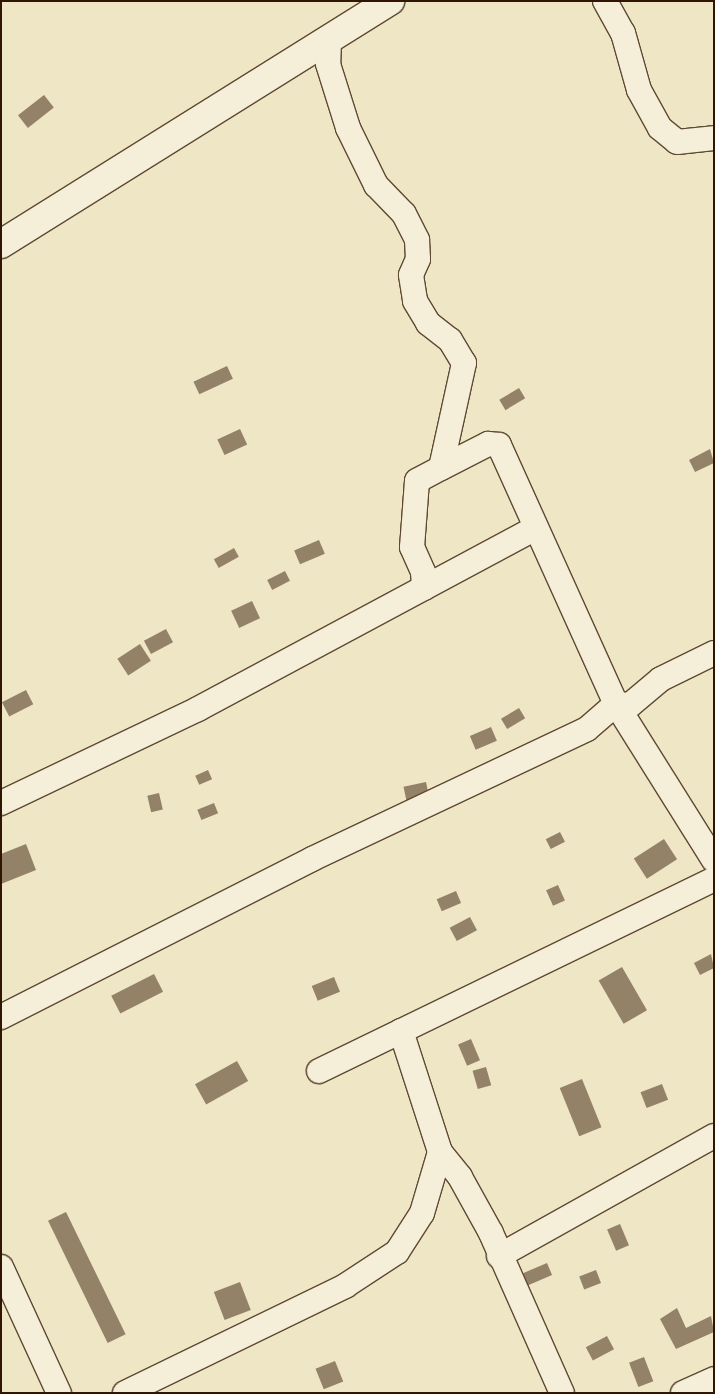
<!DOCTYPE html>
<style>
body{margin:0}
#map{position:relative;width:715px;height:1394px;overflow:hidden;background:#efe6c5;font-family:"IM FELL Great Primer",serif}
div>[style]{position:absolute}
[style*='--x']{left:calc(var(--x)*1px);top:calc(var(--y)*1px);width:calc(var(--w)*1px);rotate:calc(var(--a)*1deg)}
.building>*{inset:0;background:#938267;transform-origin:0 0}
.roads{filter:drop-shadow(1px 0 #5f4933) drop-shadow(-1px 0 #5f4933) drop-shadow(0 1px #5f4933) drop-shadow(0 -1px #5f4933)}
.minor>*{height:24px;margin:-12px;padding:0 12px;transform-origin:12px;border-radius:12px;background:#f5efd9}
.secondary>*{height:28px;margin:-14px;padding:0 14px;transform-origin:14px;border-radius:14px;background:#f5efd9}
span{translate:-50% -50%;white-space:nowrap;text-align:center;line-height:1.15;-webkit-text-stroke:5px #f5efd9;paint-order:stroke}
.frame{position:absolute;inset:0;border:2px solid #2f1502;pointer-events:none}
</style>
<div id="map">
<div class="building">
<div style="left:44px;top:95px;width:16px;height:33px;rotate:52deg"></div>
<div style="left:227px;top:366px;width:14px;height:37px;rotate:65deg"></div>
<div style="left:519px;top:388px;width:12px;height:23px;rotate:59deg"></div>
<div style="left:240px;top:429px;width:17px;height:25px;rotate:65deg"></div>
<div style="clip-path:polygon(710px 449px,714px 463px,695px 472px,689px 460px)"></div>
<div style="left:319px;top:540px;width:15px;height:27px;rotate:67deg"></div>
<div style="left:234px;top:548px;width:10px;height:23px;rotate:61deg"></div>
<div style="left:285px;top:571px;width:11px;height:20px;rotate:63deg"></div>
<div style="left:252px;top:601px;width:19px;height:23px;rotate:65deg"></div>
<div style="left:166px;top:629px;width:15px;height:25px;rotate:62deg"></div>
<div style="left:140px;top:644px;width:20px;height:27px;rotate:57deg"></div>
<div style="left:26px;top:690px;width:16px;height:27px;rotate:63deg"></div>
<div style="left:519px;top:708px;width:12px;height:21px;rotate:59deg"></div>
<div style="left:491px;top:727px;width:15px;height:23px;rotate:67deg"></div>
<div style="left:208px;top:770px;width:10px;height:14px;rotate:66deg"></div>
<div style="left:426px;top:782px;width:14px;height:23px;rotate:78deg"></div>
<div style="left:159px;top:793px;width:17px;height:12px;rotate:77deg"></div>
<div style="left:214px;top:803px;width:11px;height:18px;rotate:68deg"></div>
<div style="left:560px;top:832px;width:11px;height:16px;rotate:63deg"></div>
<div style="left:664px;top:839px;width:24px;height:36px;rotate:57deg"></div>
<div style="clip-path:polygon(26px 844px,36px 870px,1px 884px,1px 854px)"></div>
<div style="left:558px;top:885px;width:17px;height:13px;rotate:66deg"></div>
<div style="left:456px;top:891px;width:13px;height:21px;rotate:67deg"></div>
<div style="left:470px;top:917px;width:15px;height:23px;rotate:62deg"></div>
<div style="clip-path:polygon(711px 954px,714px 968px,700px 975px,694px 963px)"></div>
<div style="left:622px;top:967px;width:50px;height:27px;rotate:60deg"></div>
<div style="left:154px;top:974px;width:20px;height:48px;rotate:63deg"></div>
<div style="left:334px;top:977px;width:16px;height:24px;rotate:68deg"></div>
<div style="left:471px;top:1039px;width:23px;height:14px;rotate:67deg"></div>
<div style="left:237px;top:1061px;width:23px;height:48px;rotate:61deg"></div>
<div style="left:486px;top:1067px;width:19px;height:14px;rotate:74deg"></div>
<div style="left:582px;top:1079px;width:52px;height:24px;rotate:68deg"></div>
<div style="left:662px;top:1084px;width:17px;height:23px;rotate:69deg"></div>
<div style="left:66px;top:1212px;width:136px;height:20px;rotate:64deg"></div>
<div style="left:620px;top:1224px;width:23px;height:14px;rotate:67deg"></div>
<div style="left:547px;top:1263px;width:13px;height:26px;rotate:67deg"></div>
<div style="left:596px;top:1270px;width:14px;height:18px;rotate:69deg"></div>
<div style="left:240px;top:1282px;width:30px;height:28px;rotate:69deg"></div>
<div style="clip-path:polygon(677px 1308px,686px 1328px,711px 1316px,714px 1332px,676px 1349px,660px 1319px)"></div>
<div style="left:607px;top:1336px;width:15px;height:24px;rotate:62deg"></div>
<div style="left:644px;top:1357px;width:26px;height:16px;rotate:69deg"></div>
<div style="left:335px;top:1361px;width:22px;height:21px;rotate:68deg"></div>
</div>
<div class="roads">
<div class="minor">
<div style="--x:605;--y:1;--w:37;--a:61"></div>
<div style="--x:623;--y:33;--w:59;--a:74.3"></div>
<div style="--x:639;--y:90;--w:43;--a:61.1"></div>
<div style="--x:660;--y:128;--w:22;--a:39"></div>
<div style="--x:677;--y:142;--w:37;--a:-6"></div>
<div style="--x:329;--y:41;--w:23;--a:92"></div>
<div style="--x:328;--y:64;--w:67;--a:72.6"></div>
<div style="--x:348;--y:128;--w:64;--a:63.8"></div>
<div style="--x:376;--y:185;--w:40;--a:46"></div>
<div style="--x:404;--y:214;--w:29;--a:63"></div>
<div style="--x:417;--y:240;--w:19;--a:87"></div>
<div style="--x:418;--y:259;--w:17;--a:114"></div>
<div style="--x:411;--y:275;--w:26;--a:81"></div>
<div style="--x:415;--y:301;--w:26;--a:59"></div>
<div style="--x:428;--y:323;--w:28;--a:38"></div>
<div style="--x:450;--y:340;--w:27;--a:59"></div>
<div style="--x:464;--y:363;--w:107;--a:102.4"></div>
<div style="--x:441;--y:468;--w:27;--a:152"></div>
<div style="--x:417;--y:481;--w:66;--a:94.3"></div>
<div style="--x:412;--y:547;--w:27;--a:66"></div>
<div style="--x:423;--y:572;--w:16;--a:86"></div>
<div style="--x:441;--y:468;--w:53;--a:-27.1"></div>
<div style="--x:488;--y:444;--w:11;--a:5"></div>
<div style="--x:499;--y:445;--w:284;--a:65.7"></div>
<div style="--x:616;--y:704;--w:184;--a:57.9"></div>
<div style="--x:1;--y:803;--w:218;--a:-25.5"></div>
<div style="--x:198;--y:709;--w:383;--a:-28.2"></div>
<div style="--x:1;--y:1017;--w:349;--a:-26.9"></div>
<div style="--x:312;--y:859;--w:304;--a:-25.3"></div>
<div style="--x:587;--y:729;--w:38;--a:-41"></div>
<div style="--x:616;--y:704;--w:14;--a:4"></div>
<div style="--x:630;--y:705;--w:40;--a:-40"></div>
<div style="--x:661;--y:679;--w:59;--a:-26.1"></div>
<div style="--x:401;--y:1031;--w:127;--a:72.1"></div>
<div style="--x:440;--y:1152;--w:32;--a:51"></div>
<div style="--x:460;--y:1177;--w:64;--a:61"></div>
<div style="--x:491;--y:1233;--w:175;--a:66.1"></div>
<div style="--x:319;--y:1071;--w:439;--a:-25.9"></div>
<div style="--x:499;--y:1256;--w:246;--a:-29.2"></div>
<div style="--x:1;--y:1267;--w:139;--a:65.3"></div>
<div style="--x:125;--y:1393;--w:245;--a:-25.9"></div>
<div style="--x:345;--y:1286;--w:62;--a:-33.2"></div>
<div style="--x:397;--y:1252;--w:46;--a:-57.3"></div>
<div style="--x:422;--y:1213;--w:64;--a:-73.6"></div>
<div style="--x:683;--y:1393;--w:34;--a:-24"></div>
</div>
<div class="secondary">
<div style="--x:1;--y:244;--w:459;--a:-32"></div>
</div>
</div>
<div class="frame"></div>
</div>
